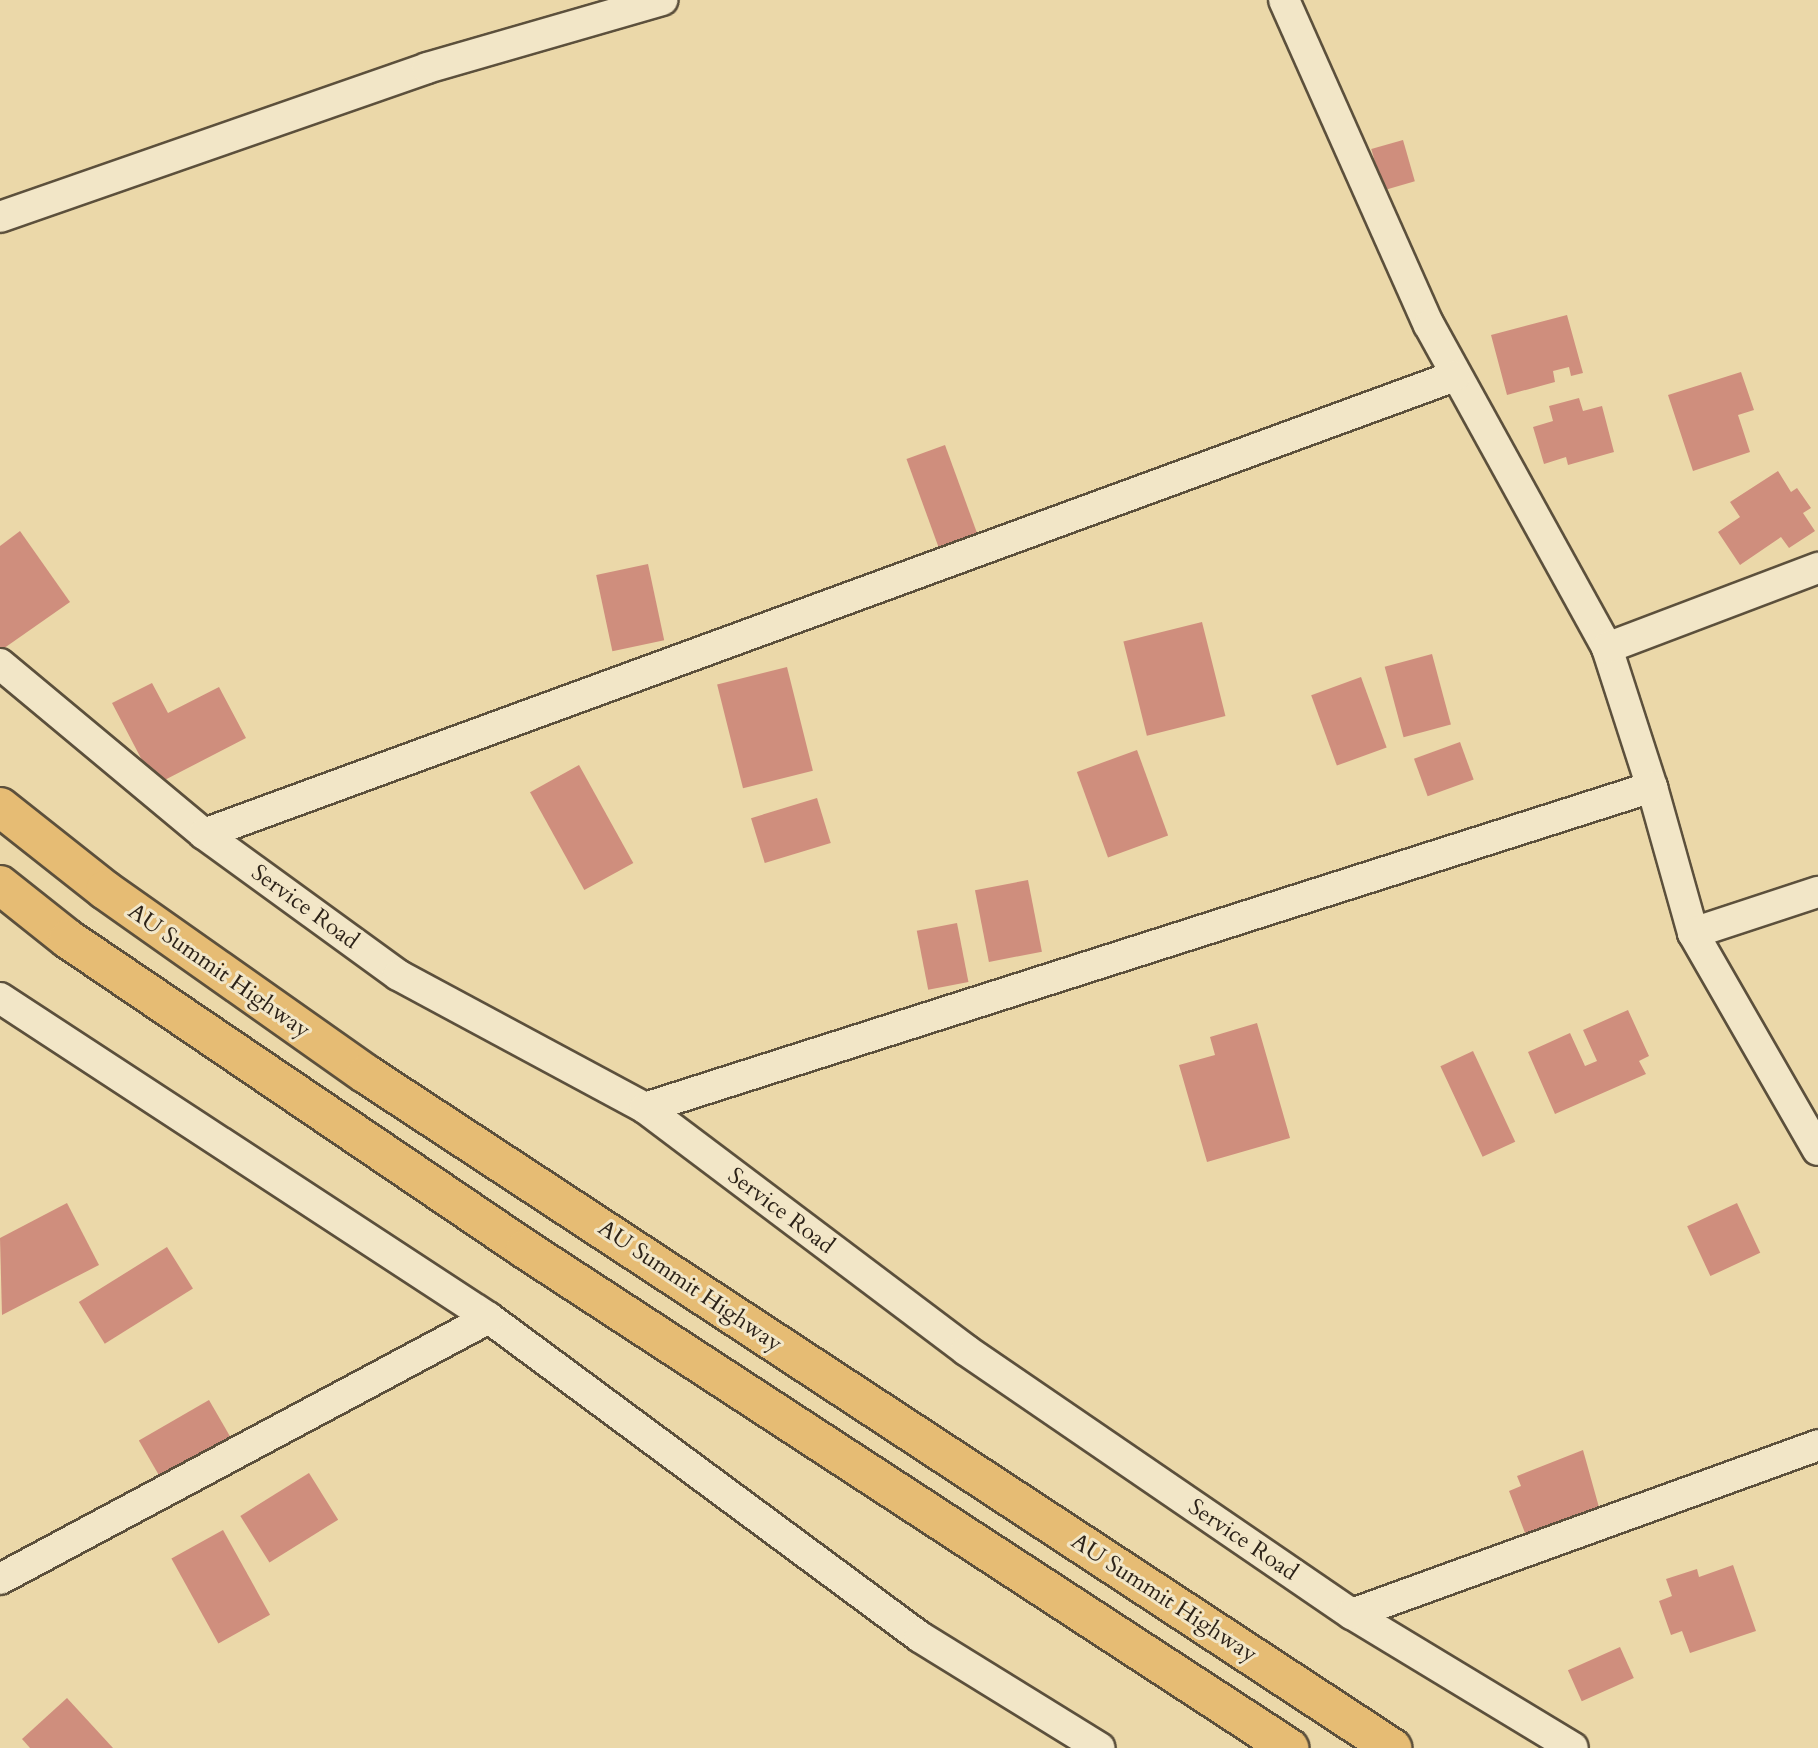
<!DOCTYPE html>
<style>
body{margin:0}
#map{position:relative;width:1818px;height:1748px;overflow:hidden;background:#ebd8a9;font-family:Cardo,serif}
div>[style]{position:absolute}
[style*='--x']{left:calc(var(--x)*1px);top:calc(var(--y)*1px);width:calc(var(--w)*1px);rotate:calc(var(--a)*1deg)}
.building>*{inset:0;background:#cf8e7d;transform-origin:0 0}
.roads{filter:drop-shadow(2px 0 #5c503c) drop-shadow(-2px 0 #5c503c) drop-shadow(0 2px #5c503c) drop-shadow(0 -2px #5c503c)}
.street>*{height:30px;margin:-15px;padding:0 15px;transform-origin:15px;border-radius:15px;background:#f2e6c7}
.primary>*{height:38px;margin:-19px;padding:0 19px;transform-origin:19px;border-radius:19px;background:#e6bc74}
span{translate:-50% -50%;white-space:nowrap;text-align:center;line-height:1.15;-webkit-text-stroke:6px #f2e6c7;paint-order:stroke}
.street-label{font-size:23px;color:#2c2218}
</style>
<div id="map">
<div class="building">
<div style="left:1403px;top:140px;width:43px;height:33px;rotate:74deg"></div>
<div style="clip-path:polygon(1567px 315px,1583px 373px,1571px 376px,1569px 367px,1553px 371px,1555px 382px,1507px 395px,1491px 335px)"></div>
<div style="clip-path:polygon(1741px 372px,1754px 410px,1738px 415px,1750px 452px,1693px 471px,1668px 395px)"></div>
<div style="clip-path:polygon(1579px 398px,1583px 411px,1602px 406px,1614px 452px,1568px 465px,1566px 457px,1544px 464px,1533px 427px,1553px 421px,1549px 406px)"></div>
<div style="left:945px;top:445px;width:96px;height:41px;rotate:70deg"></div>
<div style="clip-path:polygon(1778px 471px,1791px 492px,1797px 488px,1811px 508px,1803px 513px,1815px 531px,1789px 548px,1781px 537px,1740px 565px,1718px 532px,1740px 517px,1730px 502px)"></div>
<div style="clip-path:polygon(20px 531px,70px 602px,0 651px,0 546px)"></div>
<div style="left:648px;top:564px;width:78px;height:53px;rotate:78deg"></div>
<div style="left:1202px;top:622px;width:97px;height:81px;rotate:76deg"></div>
<div style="left:1432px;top:654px;width:73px;height:49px;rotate:75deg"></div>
<div style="left:787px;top:667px;width:107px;height:72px;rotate:76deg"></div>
<div style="left:1361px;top:677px;width:75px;height:53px;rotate:70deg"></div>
<div style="clip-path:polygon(152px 683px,168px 713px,219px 687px,246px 738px,155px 785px,112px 703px)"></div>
<div style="left:1460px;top:742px;width:40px;height:49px;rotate:70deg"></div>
<div style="left:1137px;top:750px;width:91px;height:64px;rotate:70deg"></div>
<div style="left:579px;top:765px;width:112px;height:56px;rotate:61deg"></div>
<div style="left:817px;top:798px;width:47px;height:69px;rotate:73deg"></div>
<div style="left:1028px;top:880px;width:73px;height:54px;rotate:79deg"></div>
<div style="left:957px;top:923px;width:60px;height:41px;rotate:79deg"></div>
<div style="clip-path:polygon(1628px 1010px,1649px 1056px,1639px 1061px,1646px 1074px,1555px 1114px,1528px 1052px,1570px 1033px,1585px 1066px,1597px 1061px,1583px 1030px)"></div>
<div style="clip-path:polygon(1257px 1023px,1290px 1138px,1207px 1162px,1179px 1065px,1215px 1055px,1210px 1037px)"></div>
<div style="left:1473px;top:1051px;width:100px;height:36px;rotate:65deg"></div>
<div style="clip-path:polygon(67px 1203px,99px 1265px,2px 1315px,0 1238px)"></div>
<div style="left:1737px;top:1203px;width:55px;height:55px;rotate:65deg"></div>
<div style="left:167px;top:1247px;width:49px;height:104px;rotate:58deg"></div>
<div style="left:209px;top:1400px;width:52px;height:81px;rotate:60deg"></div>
<div style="clip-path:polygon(1583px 1450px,1602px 1518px,1593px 1522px,1588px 1510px,1561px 1521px,1566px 1532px,1530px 1546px,1509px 1491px,1521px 1486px,1517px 1476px)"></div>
<div style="left:309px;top:1473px;width:55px;height:81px;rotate:58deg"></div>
<div style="left:223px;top:1530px;width:97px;height:59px;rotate:61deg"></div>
<div style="clip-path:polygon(1733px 1565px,1756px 1631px,1690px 1653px,1682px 1631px,1671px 1635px,1659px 1601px,1672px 1596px,1666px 1579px,1697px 1569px,1699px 1577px)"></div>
<div style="left:1620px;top:1647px;width:34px;height:57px;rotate:66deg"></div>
<div style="clip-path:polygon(67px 1698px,113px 1748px,30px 1748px,22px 1739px)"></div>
</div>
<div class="roads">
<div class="street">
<div style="--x:1284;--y:0;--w:356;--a:66"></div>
<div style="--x:1429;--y:325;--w:369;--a:61.1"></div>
<div style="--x:1607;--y:648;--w:146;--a:72.1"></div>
<div style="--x:1652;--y:787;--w:152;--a:74.3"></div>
<div style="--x:1693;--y:933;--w:250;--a:60.1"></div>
<div style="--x:0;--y:217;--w:452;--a:-19.2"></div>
<div style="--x:427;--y:68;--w:245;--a:-16.1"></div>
<div style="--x:1607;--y:648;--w:226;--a:-20.8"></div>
<div style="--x:0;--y:664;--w:266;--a:39.8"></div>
<div style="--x:204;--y:834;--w:240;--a:36"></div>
<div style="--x:398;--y:975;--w:281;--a:28.3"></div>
<div style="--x:645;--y:1108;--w:402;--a:37"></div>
<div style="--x:966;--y:1350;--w:468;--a:34.4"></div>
<div style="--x:1352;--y:1614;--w:258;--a:31.2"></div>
<div style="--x:204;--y:834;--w:1332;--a:-20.11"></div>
<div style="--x:1693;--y:933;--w:132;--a:-18.2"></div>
<div style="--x:0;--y:998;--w:584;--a:33.2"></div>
<div style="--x:489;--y:1318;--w:536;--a:36.51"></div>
<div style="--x:920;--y:1637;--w:211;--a:31.7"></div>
<div style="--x:645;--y:1108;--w:1057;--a:-17.68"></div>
<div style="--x:0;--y:1579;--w:554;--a:-28.09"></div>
<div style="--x:1352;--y:1614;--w:496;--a:-19.9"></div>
</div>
<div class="primary">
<div style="--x:0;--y:807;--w:134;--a:38.3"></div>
<div style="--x:105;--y:890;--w:319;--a:35.2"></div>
<div style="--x:366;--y:1074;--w:1228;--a:33.3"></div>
<div style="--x:0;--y:885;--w:87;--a:38.5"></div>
<div style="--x:68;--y:939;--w:552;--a:34.15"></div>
<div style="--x:525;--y:1249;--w:913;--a:33.15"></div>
</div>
</div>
<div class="street-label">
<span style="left:305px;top:907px;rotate:36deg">Service Road</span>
<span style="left:219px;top:971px;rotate:35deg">AU Summit Highway</span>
<span style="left:781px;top:1211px;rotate:37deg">Service Road</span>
<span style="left:690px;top:1286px;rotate:34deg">AU Summit Highway</span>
<span style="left:1243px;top:1540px;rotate:34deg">Service Road</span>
<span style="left:1164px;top:1598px;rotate:33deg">AU Summit Highway</span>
</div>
</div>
